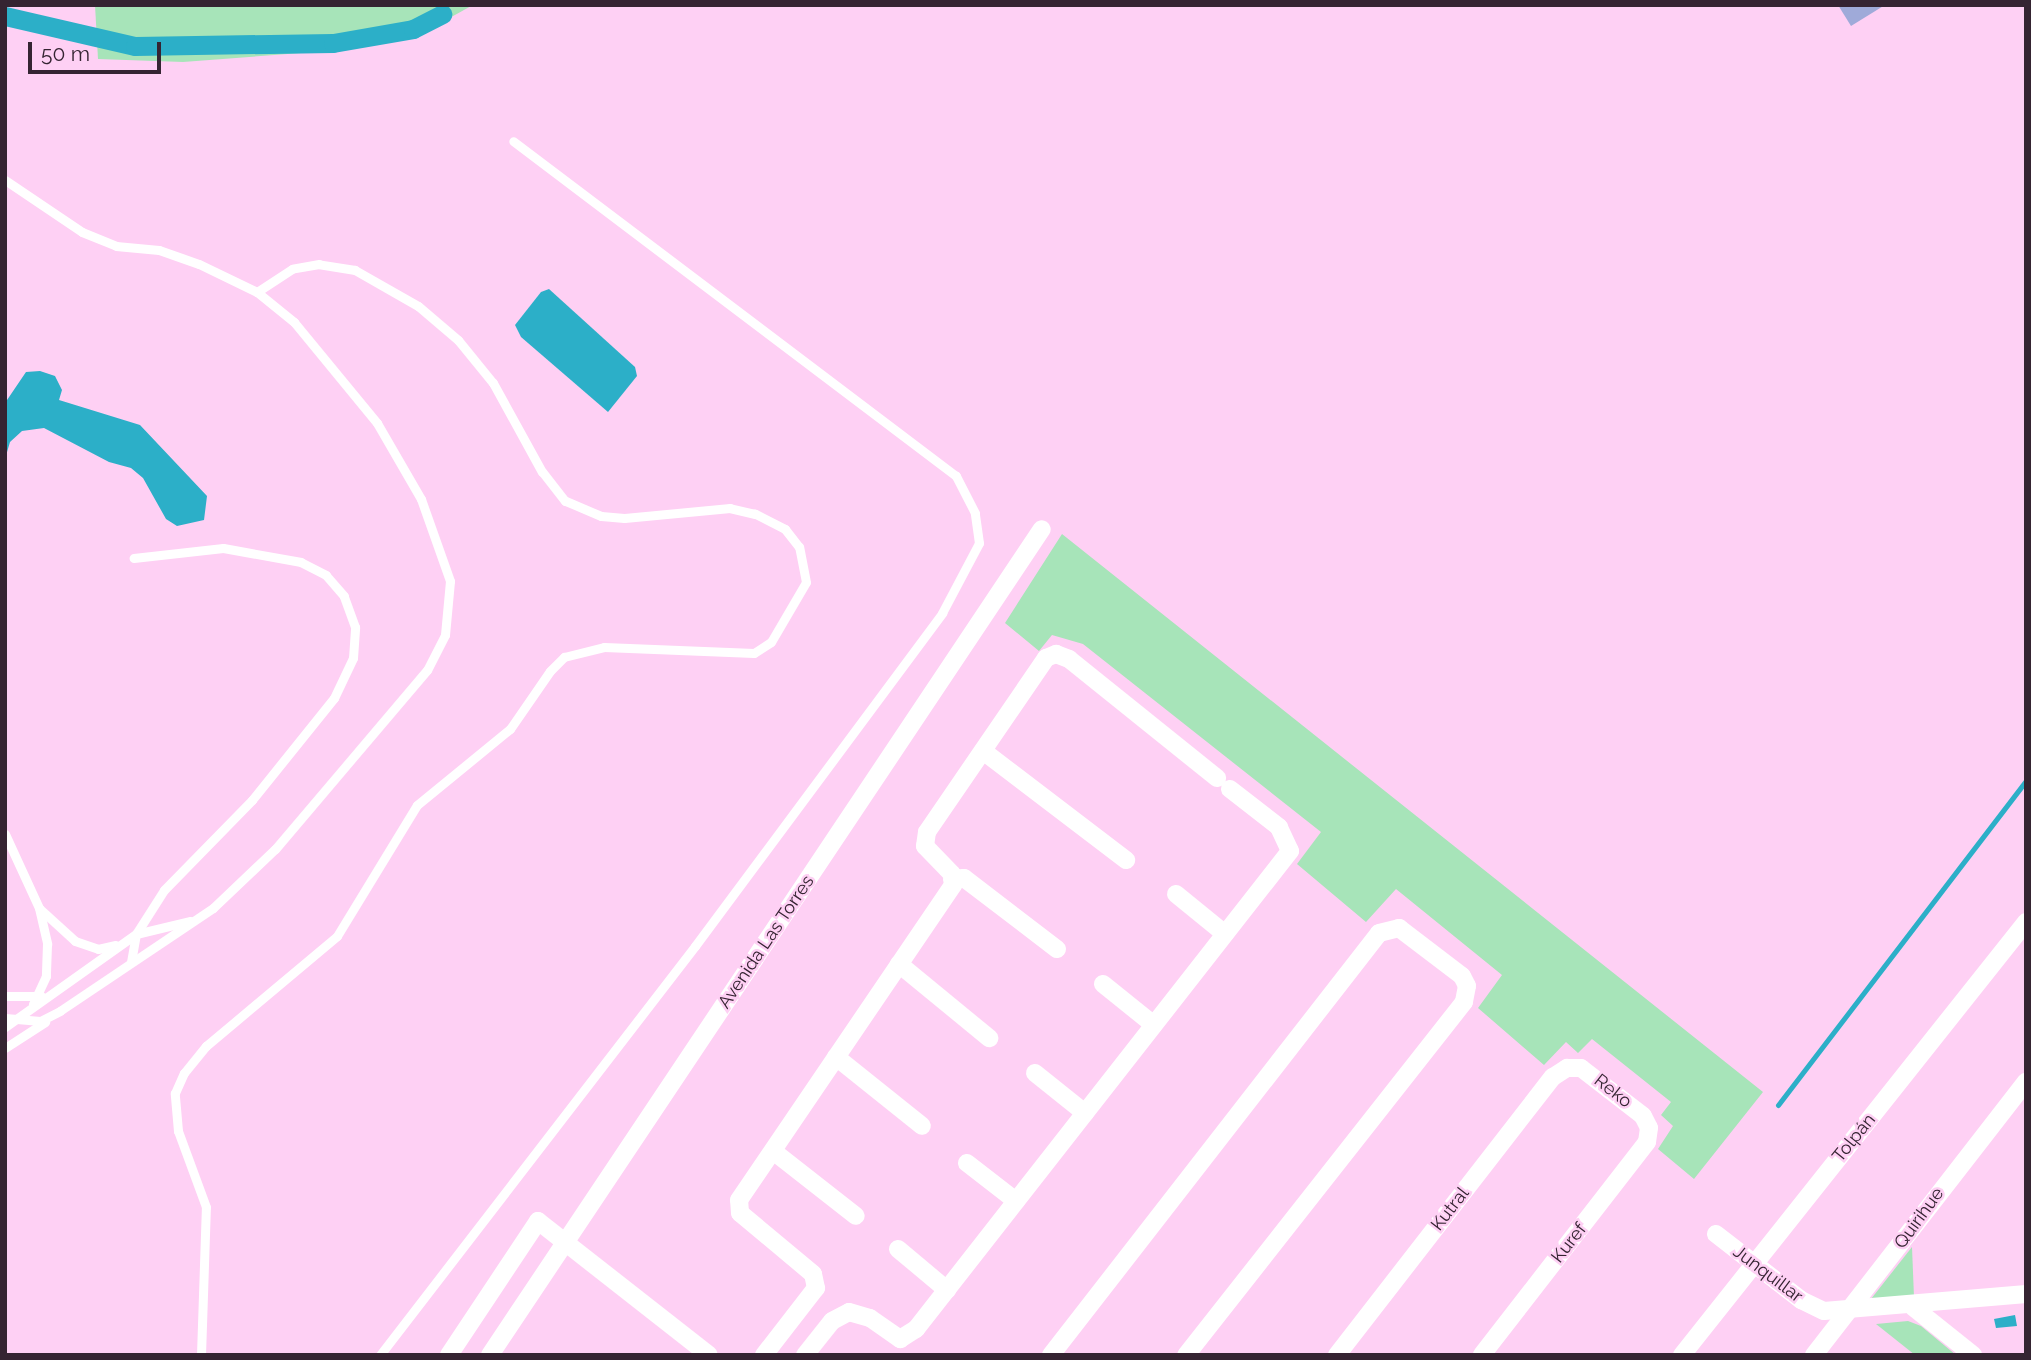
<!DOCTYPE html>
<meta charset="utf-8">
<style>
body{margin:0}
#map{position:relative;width:2031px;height:1360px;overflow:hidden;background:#fed0f4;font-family:Raleway,sans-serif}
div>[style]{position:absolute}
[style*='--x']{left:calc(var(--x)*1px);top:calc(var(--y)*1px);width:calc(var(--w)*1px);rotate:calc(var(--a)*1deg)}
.green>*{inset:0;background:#a7e4b9}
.water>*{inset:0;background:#2cafc8}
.stream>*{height:5px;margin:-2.5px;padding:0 2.5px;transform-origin:2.5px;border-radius:2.5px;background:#2cafc8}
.canal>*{height:19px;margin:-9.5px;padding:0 9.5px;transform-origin:9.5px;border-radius:9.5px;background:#2cafc8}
.building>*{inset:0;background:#9faad9}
.lane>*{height:9px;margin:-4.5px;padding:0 4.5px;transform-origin:4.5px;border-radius:4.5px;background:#fff}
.street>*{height:18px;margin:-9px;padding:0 9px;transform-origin:9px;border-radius:9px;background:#fff}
span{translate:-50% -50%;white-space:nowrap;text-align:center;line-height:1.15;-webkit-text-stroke:5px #fed0f4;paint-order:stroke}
.street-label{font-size:18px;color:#352432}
.frame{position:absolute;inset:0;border:7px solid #352432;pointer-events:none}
.scale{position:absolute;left:28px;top:42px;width:133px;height:32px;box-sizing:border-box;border:4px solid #352432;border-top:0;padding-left:9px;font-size:21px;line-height:24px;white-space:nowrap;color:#352432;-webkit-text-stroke:5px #fed0f4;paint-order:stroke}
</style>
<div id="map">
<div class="green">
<div style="clip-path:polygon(95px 5px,473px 5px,417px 36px,341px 50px,183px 62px,98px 59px)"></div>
<div style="clip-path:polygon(1062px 534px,1763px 1092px,1694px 1179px,1658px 1149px,1673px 1126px,1661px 1115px,1671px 1102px,1592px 1039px,1578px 1053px,1566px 1042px,1544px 1065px,1478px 1008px,1502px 975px,1396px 889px,1366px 922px,1297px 864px,1321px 832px,1083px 644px,1052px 635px,1039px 651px,1005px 623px)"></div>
<div style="clip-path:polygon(1912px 1247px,1914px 1297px,1871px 1299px)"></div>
<div style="clip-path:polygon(1908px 1321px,1921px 1326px,1956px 1355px,1915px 1355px,1876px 1324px)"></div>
</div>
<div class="water">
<div style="clip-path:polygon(549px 289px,635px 367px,637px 376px,608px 412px,521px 337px,515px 325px,541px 292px)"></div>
<div style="clip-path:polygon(40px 371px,55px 376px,62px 390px,59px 400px,140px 425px,207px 496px,204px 520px,177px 526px,166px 519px,143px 478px,131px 468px,109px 462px,44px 428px,22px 431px,10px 442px,5px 459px,5px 403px,26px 372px)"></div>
<div style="clip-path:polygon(2015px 1315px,2017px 1326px,1996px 1328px,1994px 1319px)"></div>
</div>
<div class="stream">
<div style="--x:1778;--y:1105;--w:408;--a:-52.6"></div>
</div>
<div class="canal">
<div style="--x:5;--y:16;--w:133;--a:13"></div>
<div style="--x:135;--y:46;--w:198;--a:-0.9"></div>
<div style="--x:333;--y:43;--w:81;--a:-9.9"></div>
<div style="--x:413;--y:29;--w:33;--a:-27"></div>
</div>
<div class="building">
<div style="clip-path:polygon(1838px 5px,1885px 5px,1851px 26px)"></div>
</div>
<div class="lane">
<div style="--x:5;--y:180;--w:93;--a:34"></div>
<div style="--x:82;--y:232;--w:37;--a:22"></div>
<div style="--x:116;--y:246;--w:43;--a:5.3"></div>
<div style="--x:159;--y:250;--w:42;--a:19.3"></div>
<div style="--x:199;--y:264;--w:64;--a:25.8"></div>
<div style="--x:257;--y:292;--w:48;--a:39"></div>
<div style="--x:294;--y:322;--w:131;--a:50.6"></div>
<div style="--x:377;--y:423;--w:88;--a:59.9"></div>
<div style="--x:421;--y:499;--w:87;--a:70.5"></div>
<div style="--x:450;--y:581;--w:54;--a:95.3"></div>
<div style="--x:445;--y:635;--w:39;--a:117"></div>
<div style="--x:427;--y:670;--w:235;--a:130.3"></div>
<div style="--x:275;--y:849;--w:86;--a:136.4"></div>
<div style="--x:213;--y:908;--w:184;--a:146.1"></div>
<div style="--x:60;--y:1011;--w:22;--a:153"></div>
<div style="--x:40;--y:1021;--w:35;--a:-175"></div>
<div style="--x:5;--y:834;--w:81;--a:65.3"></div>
<div style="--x:39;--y:908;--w:37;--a:77"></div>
<div style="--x:47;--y:944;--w:32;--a:92"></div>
<div style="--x:46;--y:976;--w:31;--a:115"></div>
<div style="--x:40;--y:909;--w:47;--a:42.4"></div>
<div style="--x:75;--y:941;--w:24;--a:19"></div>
<div style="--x:98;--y:949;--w:18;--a:-13"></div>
<div style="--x:131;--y:962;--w:28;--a:-80"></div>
<div style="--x:136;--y:934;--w:52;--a:-57.5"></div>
<div style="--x:164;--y:890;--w:126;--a:-45.6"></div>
<div style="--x:252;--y:800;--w:131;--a:-51.2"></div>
<div style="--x:334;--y:698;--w:44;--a:-64.6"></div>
<div style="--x:353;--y:658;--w:31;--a:-86"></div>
<div style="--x:355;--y:627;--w:33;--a:-110"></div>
<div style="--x:344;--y:596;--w:28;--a:-131"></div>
<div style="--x:326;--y:575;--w:28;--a:-153"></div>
<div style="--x:301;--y:562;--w:79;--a:-169.8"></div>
<div style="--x:223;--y:548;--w:90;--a:173.6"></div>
<div style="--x:5;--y:996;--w:36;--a:0"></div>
<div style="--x:5;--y:1027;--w:161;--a:-35.4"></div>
<div style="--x:136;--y:934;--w:56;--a:-13.5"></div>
<div style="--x:5;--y:1048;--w:48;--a:-33"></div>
<div style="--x:201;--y:1355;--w:148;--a:-88.1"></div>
<div style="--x:206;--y:1207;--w:81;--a:-110.2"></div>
<div style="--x:178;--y:1131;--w:38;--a:-95"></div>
<div style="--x:175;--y:1093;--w:22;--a:-66"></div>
<div style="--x:184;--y:1073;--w:35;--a:-51"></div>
<div style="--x:206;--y:1046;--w:171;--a:-40"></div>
<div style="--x:337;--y:936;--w:153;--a:-58.6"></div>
<div style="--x:417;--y:805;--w:120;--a:-39.3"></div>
<div style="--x:510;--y:729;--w:70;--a:-55.4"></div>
<div style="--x:550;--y:671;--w:20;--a:-45"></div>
<div style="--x:564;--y:657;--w:41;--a:-14"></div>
<div style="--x:604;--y:647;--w:150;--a:2.3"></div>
<div style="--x:754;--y:653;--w:20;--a:-33"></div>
<div style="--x:771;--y:642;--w:69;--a:-59.7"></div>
<div style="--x:806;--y:582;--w:36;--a:-101"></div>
<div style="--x:799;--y:547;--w:23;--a:-128"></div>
<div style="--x:785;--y:529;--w:34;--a:-153"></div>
<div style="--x:755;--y:514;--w:26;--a:-167"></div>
<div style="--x:730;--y:508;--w:106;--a:174.6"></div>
<div style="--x:624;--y:518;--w:23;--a:-175"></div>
<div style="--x:601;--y:516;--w:39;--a:-157"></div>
<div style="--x:565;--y:501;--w:37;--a:-128"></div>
<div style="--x:542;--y:472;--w:102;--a:-118.8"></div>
<div style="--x:493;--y:383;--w:55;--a:-129.1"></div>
<div style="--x:458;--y:340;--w:52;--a:-139.6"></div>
<div style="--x:418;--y:306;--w:73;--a:-150.3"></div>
<div style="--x:355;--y:270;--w:36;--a:-171"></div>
<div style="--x:319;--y:264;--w:27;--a:170"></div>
<div style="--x:292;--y:269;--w:42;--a:146.7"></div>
<div style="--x:380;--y:1355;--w:516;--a:-52.4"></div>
<div style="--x:695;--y:946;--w:415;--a:-53.4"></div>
<div style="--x:942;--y:613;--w:79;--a:-62.1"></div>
<div style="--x:979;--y:543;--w:30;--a:-98"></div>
<div style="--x:975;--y:513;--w:42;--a:-117.2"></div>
<div style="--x:956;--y:476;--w:555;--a:-142.9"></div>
</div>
<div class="street">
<div style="--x:983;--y:751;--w:180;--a:37.3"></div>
<div style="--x:952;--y:879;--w:12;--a:-5"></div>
<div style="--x:964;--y:878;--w:117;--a:37.4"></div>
<div style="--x:1176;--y:894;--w:63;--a:39.2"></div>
<div style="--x:899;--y:964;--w:117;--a:39.4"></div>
<div style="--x:1103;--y:984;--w:65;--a:38.8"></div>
<div style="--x:836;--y:1057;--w:110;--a:38.7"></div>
<div style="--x:1035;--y:1073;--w:64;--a:38.7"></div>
<div style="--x:773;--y:1151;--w:105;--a:38.1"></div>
<div style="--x:967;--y:1163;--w:62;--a:37.8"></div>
<div style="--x:1716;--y:1234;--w:108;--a:37.8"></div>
<div style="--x:1801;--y:1300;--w:25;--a:26"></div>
<div style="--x:1824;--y:1311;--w:203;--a:-4.8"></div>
<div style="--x:898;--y:1249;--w:64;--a:39.9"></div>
<div style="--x:1913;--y:1307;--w:77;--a:38.7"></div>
<div style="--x:449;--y:1355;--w:161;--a:-56.4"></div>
<div style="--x:538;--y:1221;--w:217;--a:38.1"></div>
<div style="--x:490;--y:1355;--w:993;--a:-56.25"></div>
<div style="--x:764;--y:1355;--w:85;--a:-52.2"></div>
<div style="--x:816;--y:1288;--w:14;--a:-102"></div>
<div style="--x:813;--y:1274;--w:95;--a:-140.1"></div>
<div style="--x:740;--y:1213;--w:13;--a:-94"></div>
<div style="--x:739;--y:1200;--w:381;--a:-55.8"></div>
<div style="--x:953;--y:885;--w:11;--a:-95"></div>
<div style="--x:952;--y:874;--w:39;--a:-134"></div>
<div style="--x:925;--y:846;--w:14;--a:-82"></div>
<div style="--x:927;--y:832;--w:211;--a:-55.6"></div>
<div style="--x:1046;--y:658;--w:11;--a:-22"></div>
<div style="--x:1056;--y:654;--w:14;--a:21"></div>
<div style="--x:1069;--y:659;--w:190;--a:38.8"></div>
<div style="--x:805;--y:1355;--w:43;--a:-51.5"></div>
<div style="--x:832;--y:1321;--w:19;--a:-28"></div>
<div style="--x:849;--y:1312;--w:22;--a:16"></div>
<div style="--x:870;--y:1318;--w:37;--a:35"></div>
<div style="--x:900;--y:1339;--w:19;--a:-32"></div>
<div style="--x:916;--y:1329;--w:607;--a:-51.96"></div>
<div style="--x:1290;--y:851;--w:26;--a:-115"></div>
<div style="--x:1279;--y:827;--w:62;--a:-142.2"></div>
<div style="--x:1051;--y:1355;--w:534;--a:-52.14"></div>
<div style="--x:1379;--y:933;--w:21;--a:-14"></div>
<div style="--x:1399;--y:928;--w:79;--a:37.3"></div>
<div style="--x:1462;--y:976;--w:11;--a:63"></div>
<div style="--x:1467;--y:986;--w:16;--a:101"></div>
<div style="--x:1464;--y:1002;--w:449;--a:128.2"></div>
<div style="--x:1337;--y:1355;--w:352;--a:-52.2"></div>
<div style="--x:1553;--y:1077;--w:17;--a:-33"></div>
<div style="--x:1567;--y:1068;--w:14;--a:0"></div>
<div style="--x:1581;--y:1068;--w:78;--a:37.7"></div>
<div style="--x:1643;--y:1116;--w:13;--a:63"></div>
<div style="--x:1649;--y:1128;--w:14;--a:98"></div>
<div style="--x:1647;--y:1142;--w:269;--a:127.8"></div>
<div style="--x:1682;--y:1355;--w:553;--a:-51.53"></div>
<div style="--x:1814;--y:1355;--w:346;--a:-52.2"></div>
</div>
<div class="street-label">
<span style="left:766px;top:942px;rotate:-56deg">Avenida Las Torres</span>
<span style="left:1613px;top:1091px;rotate:38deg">Reko</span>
<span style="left:1854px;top:1138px;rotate:-51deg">Tolpán</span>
<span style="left:1450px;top:1209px;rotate:-52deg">Kutral</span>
<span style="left:1919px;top:1218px;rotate:-54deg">Quirihue</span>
<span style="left:1569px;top:1243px;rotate:-52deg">Kuref</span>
<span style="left:1768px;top:1274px;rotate:37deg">Junquillar</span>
</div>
<div class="frame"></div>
<div class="scale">50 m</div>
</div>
